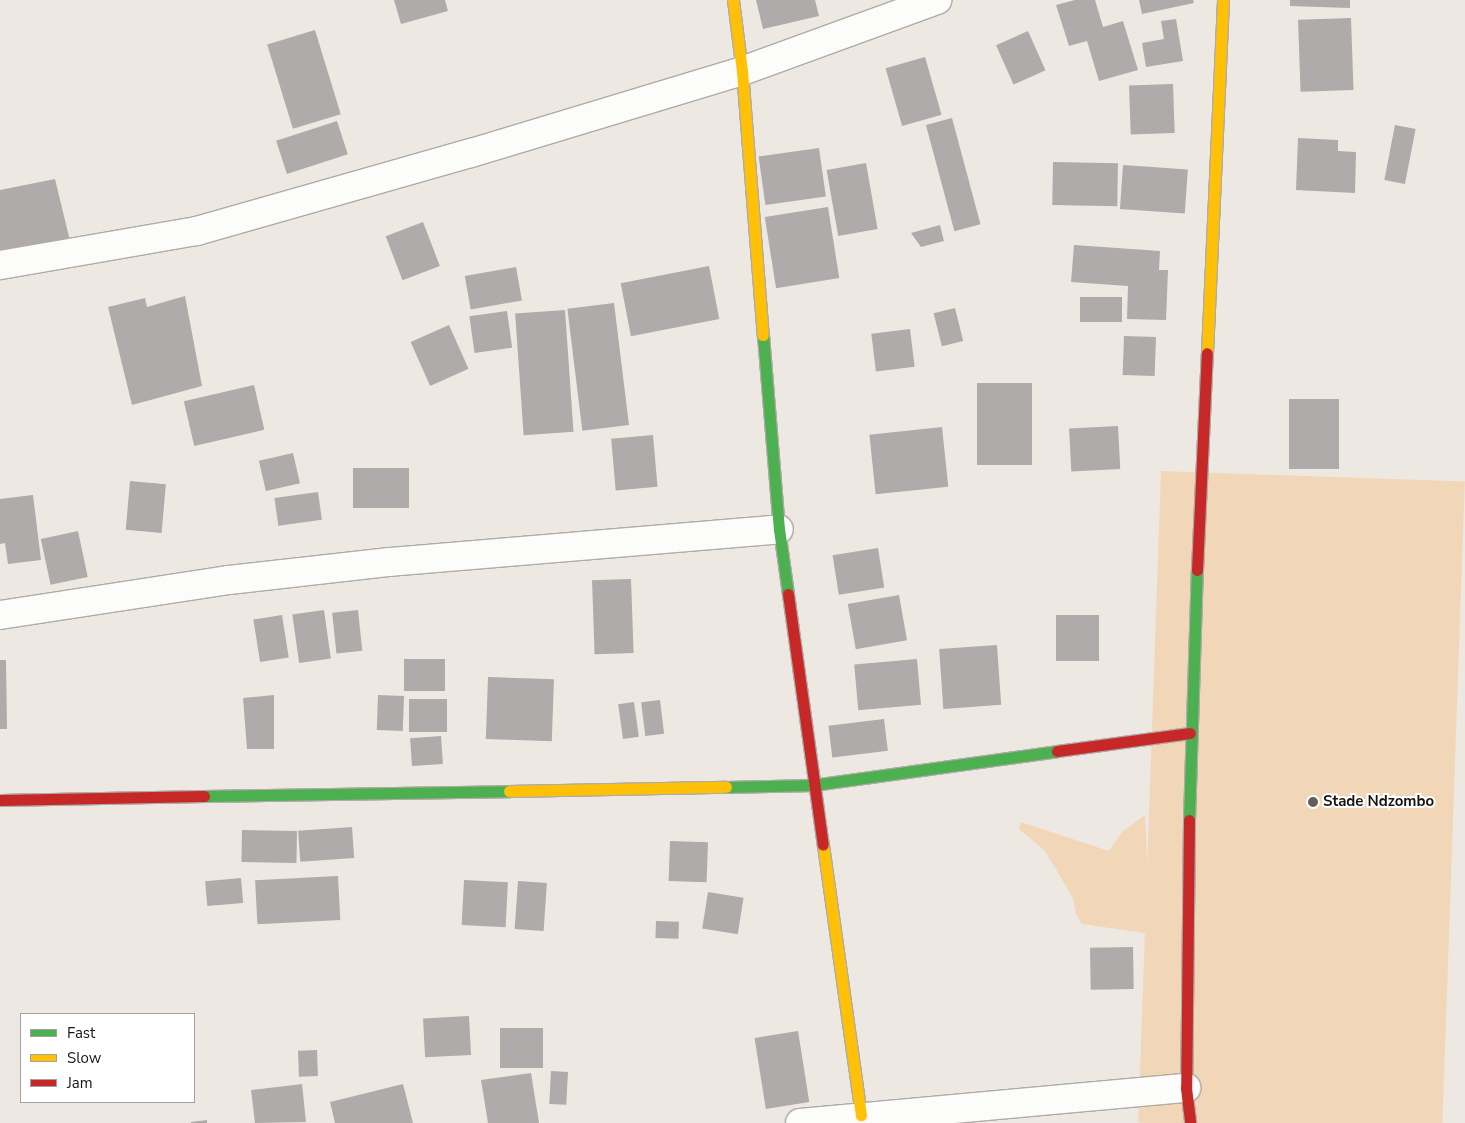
<!DOCTYPE html>
<style>
body{margin:0}
#map{position:relative;width:1465px;height:1123px;overflow:hidden;background:#eee8e2;font-family:"Nunito Sans",sans-serif}
div>[style]{position:absolute}
[style*='--x']{left:calc(var(--x)*1px);top:calc(var(--y)*1px);width:calc(var(--w)*1px);rotate:calc(var(--a)*1deg)}
.green>*{inset:0;background:#f1d7b7;transform-origin:0 0}
.building>*{inset:0;background:#afabaa;transform-origin:0 0}
.roads{filter:drop-shadow(1px 0 #afaba7) drop-shadow(-1px 0 #afaba7) drop-shadow(0 1px #afaba7) drop-shadow(0 -1px #afaba7)}
.street>*{height:28px;margin:-14px;padding:0 14px;transform-origin:14px;border-radius:14px;background:#fcfcfb}
.fast>*{height:11px;margin:-5.5px;padding:0 5.5px;transform-origin:5.5px;border-radius:5.5px;background:#4caf50}
.slow>*{height:11px;margin:-5.5px;padding:0 5.5px;transform-origin:5.5px;border-radius:5.5px;background:#ffc107}
.jam>*{height:11px;margin:-5.5px;padding:0 5.5px;transform-origin:5.5px;border-radius:5.5px;background:#c62828}
.dots>*{width:14px;height:14px;translate:-50% -50%;box-sizing:border-box;border:2px solid #fff;border-radius:50%}
span{translate:-50% -50%;white-space:nowrap;text-align:center;line-height:1.15;-webkit-text-stroke:4px #fff;paint-order:stroke}
.poi-label{font-size:15px;color:#171410;font-weight:700}
.left{translate:0 -50%;text-align:left}
.legend{position:absolute;left:20px;top:1013px;width:175px;height:90px;box-sizing:border-box;background:#fff;border:1px solid #a2a19f;margin:0;padding:6px 9px;list-style:none;font-size:15px;color:#171410}
.legend li{display:flex;align-items:center;gap:10px;height:25px}
.legend b{width:25px;border:1px solid #a2a19f}
</style>
<div id="map">
<div class="green">
<div style="left:1161px;top:471px;width:304px;height:652px;rotate:2deg"></div>
<div style="clip-path:polygon(1145px 815px,1151px 934px,1082px 924px,1076px 914px,1073px 898px,1045px 851px,1019px 829px,1021px 822px,1109px 851px,1122px 832px)"></div>
</div>
<div class="building">
<div style="clip-path:polygon(394px 0,445px 0,448px 11px,401px 24px)"></div>
<div style="clip-path:polygon(756px 0,815px 0,819px 16px,763px 29px)"></div>
<div style="clip-path:polygon(1075px 0,1095px 0,1103px 27px,1123px 21px,1138px 70px,1099px 81px,1087px 41px,1069px 46px,1056px 5px)"></div>
<div style="clip-path:polygon(1139px 0,1193px 0,1194px 3px,1142px 14px)"></div>
<div style="clip-path:polygon(1290px 0,1350px 0,1350px 8px,1290px 6px)"></div>
<div style="left:1351px;top:18px;width:72px;height:53px;rotate:88deg"></div>
<div style="clip-path:polygon(1176px 19px,1183px 61px,1146px 67px,1142px 43px,1164px 39px,1161px 21px)"></div>
<div style="left:315px;top:30px;width:88px;height:50px;rotate:73deg"></div>
<div style="left:1028px;top:31px;width:43px;height:35px;rotate:66deg"></div>
<div style="left:925px;top:57px;width:60px;height:41px;rotate:74deg"></div>
<div style="left:1173px;top:84px;width:49px;height:44px;rotate:88deg"></div>
<div style="left:952px;top:118px;width:110px;height:27px;rotate:75deg"></div>
<div style="left:337px;top:121px;width:35px;height:64px;rotate:72deg"></div>
<div style="left:1395px;top:125px;width:21px;height:56px;rotate:11deg"></div>
<div style="clip-path:polygon(1298px 138px,1338px 140px,1338px 151px,1356px 152px,1355px 193px,1296px 190px)"></div>
<div style="left:819px;top:148px;width:49px;height:61px;rotate:82deg"></div>
<div style="left:1053px;top:162px;width:65px;height:43px;rotate:1deg"></div>
<div style="left:866px;top:163px;width:67px;height:40px;rotate:80deg"></div>
<div style="left:1123px;top:165px;width:65px;height:44px;rotate:4deg"></div>
<div style="clip-path:polygon(55px 179px,70px 241px,0 254px,0 190px)"></div>
<div style="left:828px;top:207px;width:72px;height:64px;rotate:81deg"></div>
<div style="left:423px;top:222px;width:47px;height:40px;rotate:69deg"></div>
<div style="clip-path:polygon(940px 225px,944px 241px,921px 247px,911px 233px)"></div>
<div style="clip-path:polygon(1074px 245px,1160px 251px,1159px 270px,1168px 270px,1166px 320px,1127px 319px,1128px 286px,1071px 282px)"></div>
<div style="left:709px;top:266px;width:54px;height:90px;rotate:79deg"></div>
<div style="left:516px;top:267px;width:34px;height:52px;rotate:80deg"></div>
<div style="clip-path:polygon(185px 296px,202px 386px,132px 405px,108px 307px,145px 298px,147px 307px)"></div>
<div style="left:1080px;top:297px;width:42px;height:25px"></div>
<div style="left:614px;top:303px;width:123px;height:47px;rotate:83deg"></div>
<div style="left:955px;top:308px;width:34px;height:22px;rotate:76deg"></div>
<div style="left:565px;top:310px;width:122px;height:50px;rotate:86deg"></div>
<div style="left:507px;top:311px;width:37px;height:38px;rotate:82deg"></div>
<div style="left:449px;top:325px;width:48px;height:42px;rotate:66deg"></div>
<div style="left:910px;top:329px;width:38px;height:39px;rotate:83deg"></div>
<div style="left:1124px;top:336px;width:32px;height:39px;rotate:2deg"></div>
<div style="left:977px;top:383px;width:55px;height:82px"></div>
<div style="left:254px;top:385px;width:46px;height:72px;rotate:77deg"></div>
<div style="left:1289px;top:399px;width:50px;height:70px"></div>
<div style="left:1118px;top:426px;width:43px;height:49px;rotate:87deg"></div>
<div style="left:942px;top:427px;width:60px;height:73px;rotate:84deg"></div>
<div style="left:653px;top:435px;width:52px;height:42px;rotate:85deg"></div>
<div style="left:293px;top:453px;width:31px;height:35px;rotate:77deg"></div>
<div style="left:353px;top:468px;width:56px;height:40px"></div>
<div style="left:130px;top:481px;width:36px;height:49px;rotate:5deg"></div>
<div style="left:318px;top:492px;width:28px;height:44px;rotate:82deg"></div>
<div style="clip-path:polygon(33px 495px,41px 560px,8px 564px,5px 543px,0 544px,0 499px)"></div>
<div style="left:78px;top:531px;width:47px;height:38px;rotate:78deg"></div>
<div style="left:878px;top:548px;width:40px;height:46px;rotate:81deg"></div>
<div style="left:631px;top:579px;width:74px;height:39px;rotate:88deg"></div>
<div style="left:899px;top:595px;width:46px;height:52px;rotate:80deg"></div>
<div style="left:324px;top:610px;width:49px;height:32px;rotate:82deg"></div>
<div style="left:358px;top:610px;width:41px;height:26px;rotate:84deg"></div>
<div style="left:282px;top:615px;width:43px;height:29px;rotate:81deg"></div>
<div style="left:1056px;top:615px;width:43px;height:46px"></div>
<div style="left:997px;top:645px;width:60px;height:58px;rotate:86deg"></div>
<div style="left:445px;top:659px;width:32px;height:41px;rotate:90deg"></div>
<div style="left:917px;top:659px;width:46px;height:63px;rotate:85deg"></div>
<div style="clip-path:polygon(0 660px,6px 660px,7px 729px,0 729px)"></div>
<div style="left:488px;top:677px;width:66px;height:62px;rotate:2deg"></div>
<div style="clip-path:polygon(274px 695px,274px 749px,247px 749px,243px 698px)"></div>
<div style="left:378px;top:695px;width:26px;height:35px;rotate:2deg"></div>
<div style="left:409px;top:699px;width:38px;height:33px"></div>
<div style="left:660px;top:700px;width:34px;height:19px;rotate:83deg"></div>
<div style="left:634px;top:702px;width:35px;height:16px;rotate:82deg"></div>
<div style="left:884px;top:719px;width:32px;height:56px;rotate:83deg"></div>
<div style="left:441px;top:736px;width:28px;height:31px;rotate:86deg"></div>
<div style="left:352px;top:827px;width:31px;height:54px;rotate:86deg"></div>
<div style="left:242px;top:830px;width:55px;height:32px;rotate:1deg"></div>
<div style="left:670px;top:841px;width:38px;height:40px;rotate:2deg"></div>
<div style="left:338px;top:876px;width:44px;height:83px;rotate:87deg"></div>
<div style="left:241px;top:878px;width:25px;height:36px;rotate:85deg"></div>
<div style="left:464px;top:880px;width:44px;height:45px;rotate:3deg"></div>
<div style="left:518px;top:881px;width:29px;height:48px;rotate:4deg"></div>
<div style="left:708px;top:892px;width:36px;height:37px;rotate:9deg"></div>
<div style="left:656px;top:921px;width:23px;height:17px;rotate:2deg"></div>
<div style="left:1133px;top:947px;width:42px;height:43px;rotate:89deg"></div>
<div style="left:469px;top:1016px;width:39px;height:46px;rotate:87deg"></div>
<div style="left:500px;top:1028px;width:43px;height:40px"></div>
<div style="left:798px;top:1031px;width:72px;height:44px;rotate:81deg"></div>
<div style="left:317px;top:1050px;width:26px;height:19px;rotate:88deg"></div>
<div style="left:551px;top:1071px;width:17px;height:33px;rotate:3deg"></div>
<div style="clip-path:polygon(531px 1073px,539px 1123px,488px 1123px,481px 1080px)"></div>
<div style="clip-path:polygon(302px 1084px,306px 1122px,255px 1123px,251px 1090px)"></div>
<div style="clip-path:polygon(403px 1084px,413px 1123px,335px 1123px,330px 1102px)"></div>
<div style="clip-path:polygon(207px 1120px,207px 1123px,191px 1123px,191px 1122px)"></div>
</div>
<div class="roads">
<div class="street">
<div style="--x:0;--y:265;--w:200;--a:-9.8"></div>
<div style="--x:197;--y:231;--w:285;--a:-15.9"></div>
<div style="--x:471;--y:153;--w:283;--a:-16.8"></div>
<div style="--x:742;--y:71;--w:208;--a:-20"></div>
<div style="--x:0;--y:615;--w:232;--a:-8.7"></div>
<div style="--x:229;--y:580;--w:162;--a:-6.4"></div>
<div style="--x:390;--y:562;--w:390;--a:-4.8"></div>
<div style="--x:800;--y:1123;--w:388;--a:-5.2"></div>
</div>
<div class="fast">
<div style="--x:763;--y:335;--w:195;--a:85.3"></div>
<div style="--x:779;--y:529;--w:66;--a:82.1"></div>
<div style="--x:726;--y:787;--w:87;--a:-1.3"></div>
<div style="--x:813;--y:785;--w:246;--a:-7.9"></div>
<div style="--x:204;--y:796;--w:305;--a:-0.9"></div>
<div style="--x:1189;--y:820;--w:250;--a:-88.2"></div>
</div>
<div class="slow">
<div style="--x:733;--y:0;--w:72;--a:82.8"></div>
<div style="--x:742;--y:71;--w:265;--a:85.5"></div>
<div style="--x:1207;--y:353;--w:353;--a:-87.4"></div>
<div style="--x:509;--y:791;--w:217;--a:-1.1"></div>
<div style="--x:823;--y:845;--w:273;--a:82"></div>
</div>
<div class="jam">
<div style="--x:1197;--y:570;--w:217;--a:-87.4"></div>
<div style="--x:788;--y:594;--w:253;--a:82.1"></div>
<div style="--x:1057;--y:751;--w:134;--a:-7.7"></div>
<div style="--x:0;--y:800;--w:204;--a:-1.1"></div>
<div style="--x:1189;--y:820;--w:268;--a:90.6"></div>
<div style="--x:1186;--y:1088;--w:35;--a:83"></div>
</div>
</div>
<div class="dots">
<div style="left:1313px;top:802px;background:#625e5a"></div>
</div>
<div class="poi-label">
<span class="left" style="left:1323px;top:802px">Stade Ndzombo</span>
</div>
<ul class="legend">
<li><b style="height:6px;background:#4caf50"></b>Fast</li>
<li><b style="height:6px;background:#ffc107"></b>Slow</li>
<li><b style="height:6px;background:#c62828"></b>Jam</li>
</ul>
</div>
